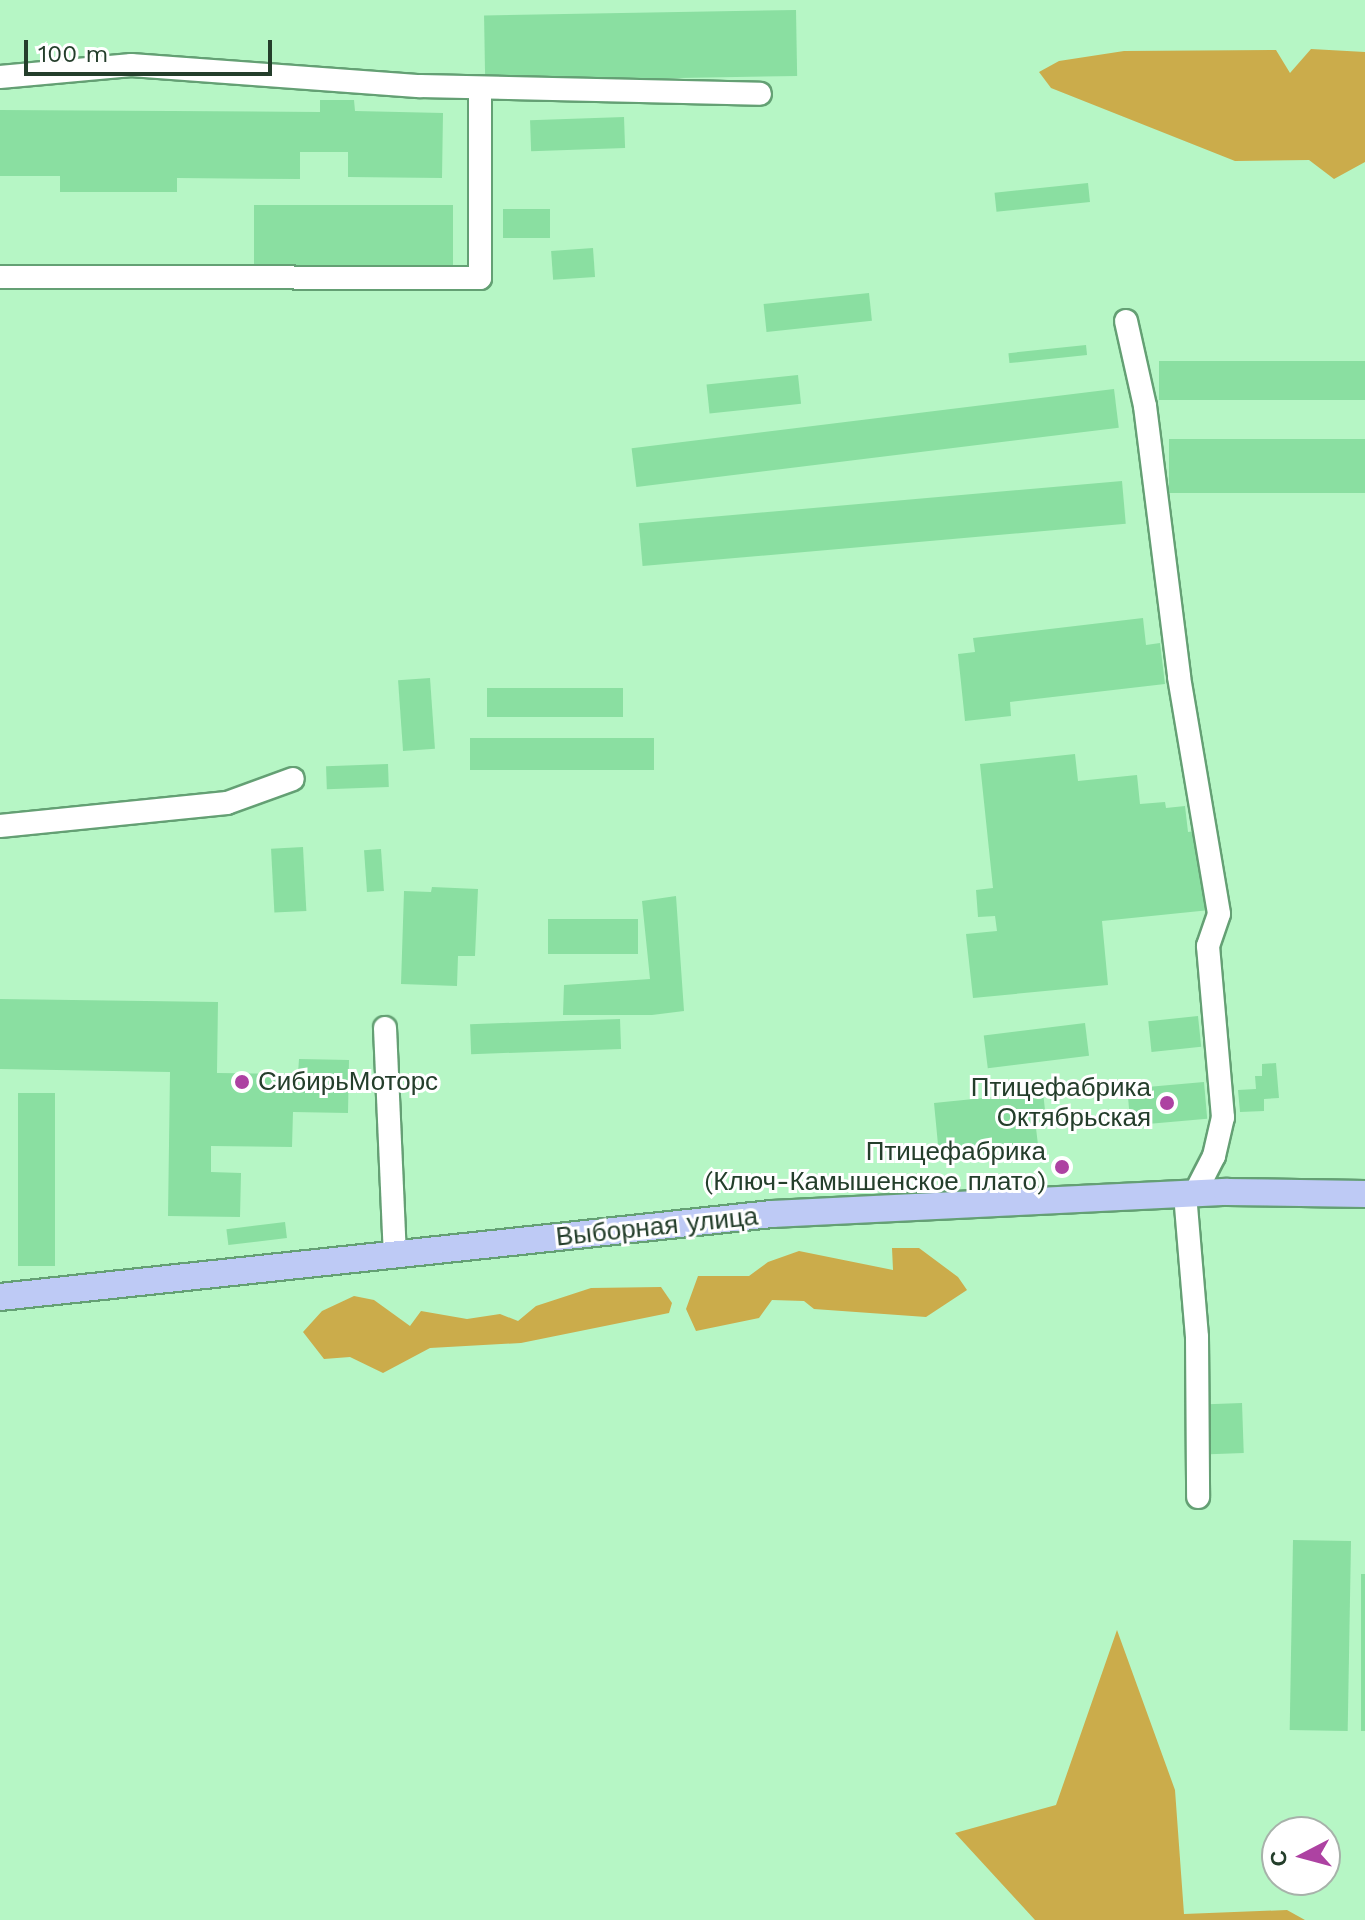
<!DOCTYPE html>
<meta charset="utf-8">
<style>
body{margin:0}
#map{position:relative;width:1365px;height:1920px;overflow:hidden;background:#b6f6c5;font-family:"Work Sans",sans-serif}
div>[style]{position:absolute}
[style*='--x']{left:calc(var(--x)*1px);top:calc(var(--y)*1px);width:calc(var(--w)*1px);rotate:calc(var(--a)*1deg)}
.forest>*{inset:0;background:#cbac4b}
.building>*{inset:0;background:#8adfa1;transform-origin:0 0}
.roads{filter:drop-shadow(2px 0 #64a074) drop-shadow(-2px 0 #64a074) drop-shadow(0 2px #64a074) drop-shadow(0 -2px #64a074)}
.minor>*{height:22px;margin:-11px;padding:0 11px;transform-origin:11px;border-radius:11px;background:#fff}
.major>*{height:26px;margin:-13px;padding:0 13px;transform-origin:13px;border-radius:13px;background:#becaf5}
.dots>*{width:22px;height:22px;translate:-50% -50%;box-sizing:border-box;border:4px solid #fff;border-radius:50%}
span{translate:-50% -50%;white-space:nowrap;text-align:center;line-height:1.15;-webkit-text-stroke:6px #fff;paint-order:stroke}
.poi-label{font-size:26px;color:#243e2b}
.left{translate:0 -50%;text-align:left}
.right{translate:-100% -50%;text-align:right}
.street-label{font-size:26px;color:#243e2b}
.north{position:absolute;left:1261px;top:1816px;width:80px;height:80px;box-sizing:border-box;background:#fff;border:2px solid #a7b2aa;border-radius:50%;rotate:264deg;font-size:22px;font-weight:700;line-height:32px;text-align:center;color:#243e2b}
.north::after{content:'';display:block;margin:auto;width:28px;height:36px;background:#ad42a2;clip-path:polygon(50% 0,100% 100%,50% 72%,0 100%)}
.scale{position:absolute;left:24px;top:40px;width:248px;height:36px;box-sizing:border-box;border:4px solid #243e2b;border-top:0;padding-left:10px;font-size:24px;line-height:28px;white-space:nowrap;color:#243e2b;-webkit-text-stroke:6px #fff;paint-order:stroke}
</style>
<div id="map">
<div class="forest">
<div style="clip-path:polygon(1311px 49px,1365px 52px,1365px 162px,1334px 179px,1309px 160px,1235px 161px,1051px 88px,1039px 72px,1059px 61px,1124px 51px,1276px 50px,1290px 73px)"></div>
<div style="clip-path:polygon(892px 1248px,919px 1248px,958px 1277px,967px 1290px,926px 1317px,814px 1309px,804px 1301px,772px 1300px,759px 1318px,696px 1331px,686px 1309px,698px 1276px,749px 1276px,768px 1262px,799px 1251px,893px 1270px)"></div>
<div style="clip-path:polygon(661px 1287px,672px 1303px,669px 1313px,521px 1343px,430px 1348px,383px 1373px,350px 1357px,324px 1359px,303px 1332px,322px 1311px,354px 1296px,374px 1300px,410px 1326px,421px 1311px,467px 1319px,500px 1314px,518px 1321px,536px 1306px,591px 1288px)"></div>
<div style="clip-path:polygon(1117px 1630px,1175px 1790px,1184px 1914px,1287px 1910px,1305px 1920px,1035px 1920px,955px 1833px,1056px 1805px)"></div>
</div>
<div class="building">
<div style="left:796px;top:10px;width:66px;height:312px;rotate:89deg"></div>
<div style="clip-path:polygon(320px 100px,354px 100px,355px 111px,443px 113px,442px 178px,348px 177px,348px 152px,300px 152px,300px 179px,177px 178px,177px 192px,60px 192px,60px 176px,0 176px,0 110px,320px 112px)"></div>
<div style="left:624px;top:117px;width:31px;height:94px;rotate:88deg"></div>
<div style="left:1088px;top:183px;width:19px;height:94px;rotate:84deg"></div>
<div style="left:254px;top:205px;width:199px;height:64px"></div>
<div style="left:550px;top:209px;width:29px;height:47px;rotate:90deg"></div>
<div style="left:593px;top:248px;width:29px;height:42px;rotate:86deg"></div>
<div style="left:869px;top:293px;width:28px;height:106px;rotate:84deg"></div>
<div style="left:1086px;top:345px;width:10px;height:78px;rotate:84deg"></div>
<div style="left:1365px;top:361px;width:39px;height:206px;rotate:90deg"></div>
<div style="left:798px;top:375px;width:29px;height:92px;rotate:84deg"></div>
<div style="left:1114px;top:389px;width:39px;height:486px;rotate:83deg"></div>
<div style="left:1365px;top:439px;width:54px;height:196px;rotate:90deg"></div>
<div style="left:1122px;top:481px;width:43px;height:485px;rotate:85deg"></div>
<div style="clip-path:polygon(1143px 618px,1146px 645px,1160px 643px,1165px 684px,1010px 702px,1011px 716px,965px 721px,958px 654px,975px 652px,973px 638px)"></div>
<div style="left:430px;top:678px;width:71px;height:32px;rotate:86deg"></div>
<div style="left:487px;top:688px;width:136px;height:29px"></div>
<div style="left:654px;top:738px;width:32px;height:184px;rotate:90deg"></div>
<div style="clip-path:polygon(1075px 754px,1078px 781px,1137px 775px,1140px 804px,1165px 802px,1166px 808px,1185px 806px,1188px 832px,1202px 830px,1210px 910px,1102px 921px,1108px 985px,973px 998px,966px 934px,997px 931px,995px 916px,978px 917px,976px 890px,993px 888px,980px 764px)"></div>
<div style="left:388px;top:764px;width:23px;height:62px;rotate:88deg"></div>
<div style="left:303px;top:847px;width:64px;height:32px;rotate:87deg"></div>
<div style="left:381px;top:849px;width:42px;height:17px;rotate:86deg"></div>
<div style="clip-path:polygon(432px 887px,478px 889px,475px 956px,458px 956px,457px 986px,401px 984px,404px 891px,431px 892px)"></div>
<div style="clip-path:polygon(676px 896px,684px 1011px,652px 1015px,563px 1015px,564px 985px,650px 979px,642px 901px)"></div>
<div style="left:548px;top:919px;width:90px;height:35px"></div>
<div style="clip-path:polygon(0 999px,218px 1002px,217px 1073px,298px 1074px,299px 1059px,349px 1060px,348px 1113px,293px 1112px,292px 1147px,211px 1146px,211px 1172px,241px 1173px,240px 1217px,168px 1216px,170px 1072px,0 1069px)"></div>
<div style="left:1198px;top:1016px;width:31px;height:50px;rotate:84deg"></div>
<div style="left:620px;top:1019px;width:30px;height:150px;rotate:88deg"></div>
<div style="left:1085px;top:1023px;width:33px;height:102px;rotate:83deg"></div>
<div style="clip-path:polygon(1276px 1063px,1279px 1098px,1264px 1099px,1264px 1111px,1240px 1112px,1238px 1090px,1256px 1089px,1255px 1076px,1262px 1076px,1262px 1064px)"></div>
<div style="left:1204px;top:1082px;width:37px;height:77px;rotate:85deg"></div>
<div style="clip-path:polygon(1043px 1092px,1045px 1110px,1034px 1111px,1038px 1145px,939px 1155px,934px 1103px)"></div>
<div style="left:18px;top:1093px;width:37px;height:173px"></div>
<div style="left:285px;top:1222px;width:16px;height:59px;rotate:83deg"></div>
<div style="left:1242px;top:1403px;width:50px;height:41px;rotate:88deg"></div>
<div style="left:1351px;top:1541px;width:190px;height:58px;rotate:91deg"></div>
<div style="left:1361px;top:1574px;width:4px;height:157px"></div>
</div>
<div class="roads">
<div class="minor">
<div style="--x:0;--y:77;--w:132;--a:-5.2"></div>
<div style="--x:131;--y:65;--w:290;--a:4.2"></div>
<div style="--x:420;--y:86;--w:340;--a:1.3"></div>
<div style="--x:0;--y:277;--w:480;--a:0.1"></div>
<div style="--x:480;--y:278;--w:189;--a:-90"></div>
<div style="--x:1126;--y:321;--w:87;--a:77.4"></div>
<div style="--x:1145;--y:406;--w:273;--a:82.8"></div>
<div style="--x:1179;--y:677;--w:240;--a:80.4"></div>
<div style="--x:1219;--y:914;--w:34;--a:109"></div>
<div style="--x:1208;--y:946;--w:172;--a:85"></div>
<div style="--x:1223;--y:1117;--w:40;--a:103"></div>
<div style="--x:1214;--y:1156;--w:42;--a:117.2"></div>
<div style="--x:0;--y:826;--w:228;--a:-5.8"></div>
<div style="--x:227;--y:803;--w:70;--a:-20"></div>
<div style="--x:385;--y:1028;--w:227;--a:87.5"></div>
<div style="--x:1185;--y:1194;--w:144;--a:85.2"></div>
<div style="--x:1197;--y:1337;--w:160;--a:89.6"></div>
</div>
<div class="major">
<div style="--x:0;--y:1297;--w:776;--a:-6.14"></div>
<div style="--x:772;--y:1214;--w:456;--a:-2.8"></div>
<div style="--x:1227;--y:1192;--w:138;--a:0.8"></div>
</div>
</div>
<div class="dots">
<div style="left:242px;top:1082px;background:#ad42a2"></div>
<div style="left:1167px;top:1103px;background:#ad42a2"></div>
<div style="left:1062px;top:1167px;background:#ad42a2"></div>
</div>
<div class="poi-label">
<span class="left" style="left:258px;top:1082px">СибирьМоторс</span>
<span class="right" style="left:1151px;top:1103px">Птицефабрика<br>Октябрьская</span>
<span class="right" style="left:1046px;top:1167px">Птицефабрика<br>(Ключ-Камышенское плато)</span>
</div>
<div class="street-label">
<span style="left:657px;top:1227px;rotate:-6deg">Выборная улица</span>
</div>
<div class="north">С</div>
<div class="scale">100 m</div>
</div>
